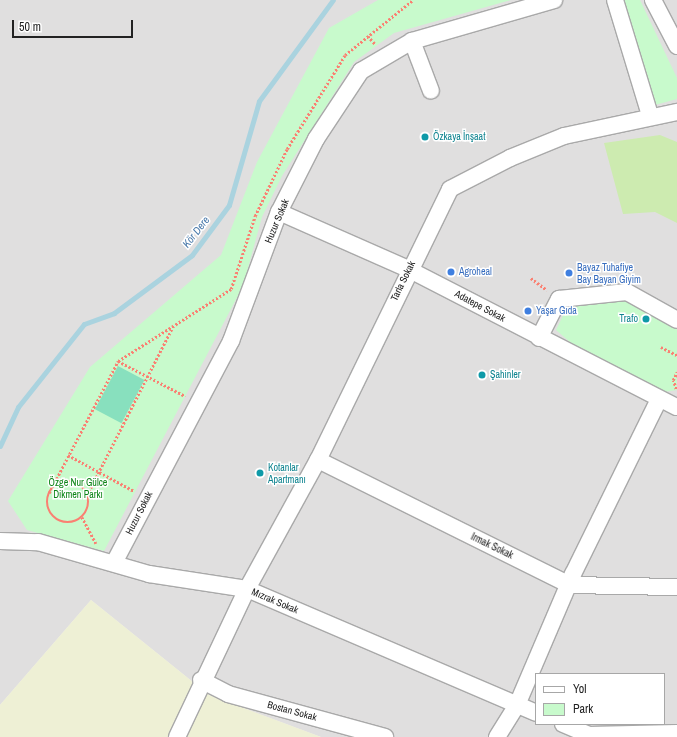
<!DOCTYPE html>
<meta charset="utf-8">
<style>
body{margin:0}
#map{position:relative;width:677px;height:737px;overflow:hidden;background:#f2efe9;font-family:"Archivo Narrow",sans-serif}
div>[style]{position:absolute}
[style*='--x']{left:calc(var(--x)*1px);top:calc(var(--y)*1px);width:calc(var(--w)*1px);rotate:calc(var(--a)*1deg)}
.residential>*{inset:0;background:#e0dfdf}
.farmland>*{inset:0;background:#eef0d5}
.grass>*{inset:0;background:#cdebb0}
.park>*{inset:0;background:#c8facc}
.pitch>*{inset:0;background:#88e0be;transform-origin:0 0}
.stream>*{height:5px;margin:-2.5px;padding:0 2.5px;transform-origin:2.5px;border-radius:2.5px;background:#aad3df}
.path>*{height:2.5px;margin-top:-1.25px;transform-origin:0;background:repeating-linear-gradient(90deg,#fa8072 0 2px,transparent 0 4px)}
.path>.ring{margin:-1.25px;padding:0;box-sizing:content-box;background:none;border:2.5px solid #fa8072;border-radius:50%}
.roads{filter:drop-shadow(1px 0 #a9a9a9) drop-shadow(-1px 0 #a9a9a9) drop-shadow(0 1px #a9a9a9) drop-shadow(0 -1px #a9a9a9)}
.street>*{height:16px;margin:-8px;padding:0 8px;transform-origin:8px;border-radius:8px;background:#fff}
.dots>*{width:11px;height:11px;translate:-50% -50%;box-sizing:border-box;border:2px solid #fff;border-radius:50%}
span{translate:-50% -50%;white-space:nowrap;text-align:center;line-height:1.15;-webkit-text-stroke:3px #fff;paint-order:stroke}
.culture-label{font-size:10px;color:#0d838f}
.left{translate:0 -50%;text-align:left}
.right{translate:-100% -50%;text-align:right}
.street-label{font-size:10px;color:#222}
.shop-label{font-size:10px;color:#366cbe}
.park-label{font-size:10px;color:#0c8416}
.water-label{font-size:11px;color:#4a7aab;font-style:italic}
.legend{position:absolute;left:535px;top:673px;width:130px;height:52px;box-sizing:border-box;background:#fff;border:1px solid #a7a7a7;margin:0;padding:5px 7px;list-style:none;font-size:12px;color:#222}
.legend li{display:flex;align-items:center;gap:8px;height:20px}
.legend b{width:20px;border:1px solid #a7a7a7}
.scale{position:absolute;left:12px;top:20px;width:121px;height:18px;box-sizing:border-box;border:2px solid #222;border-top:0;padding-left:5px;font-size:12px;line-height:14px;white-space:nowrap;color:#222;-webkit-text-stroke:3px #fff;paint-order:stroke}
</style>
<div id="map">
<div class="residential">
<div style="clip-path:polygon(evenodd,0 0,677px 0,677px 737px,321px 737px,209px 695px,91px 600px,0 705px,0 0,536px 674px,664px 674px,664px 724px,536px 724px,536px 674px)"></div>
</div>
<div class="farmland">
<div style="clip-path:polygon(91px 600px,209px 695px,321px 737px,0 737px,0 705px)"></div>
</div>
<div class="grass">
<div style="clip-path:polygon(660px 135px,677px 142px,677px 223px,655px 212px,623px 214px,604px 143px)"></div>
</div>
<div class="park">
<div style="clip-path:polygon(378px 0,511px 0,394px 33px,354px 62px,282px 176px,262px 217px,243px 286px,104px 551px,27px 530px,8px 501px,90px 367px,221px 255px,257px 162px,329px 28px)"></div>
<div style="clip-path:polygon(623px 0,640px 0,677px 78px,677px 99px,655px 105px)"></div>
<div style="clip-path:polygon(623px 300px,677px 325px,677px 390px,664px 392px,571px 343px,556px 330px,567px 307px)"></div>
</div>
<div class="pitch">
<div style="left:118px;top:366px;width:30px;height:49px;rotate:28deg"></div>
</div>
<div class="stream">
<div style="--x:0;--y:446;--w:43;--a:-65.2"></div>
<div style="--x:18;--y:407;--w:106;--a:-51.5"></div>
<div style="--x:84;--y:324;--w:32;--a:-20"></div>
<div style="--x:114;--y:313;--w:97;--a:-36.6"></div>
<div style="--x:192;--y:255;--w:62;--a:-53.5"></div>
<div style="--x:229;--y:205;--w:108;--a:-73.9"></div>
<div style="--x:259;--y:101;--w:125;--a:-53.8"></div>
</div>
<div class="path">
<div style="--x:368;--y:36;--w:12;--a:48"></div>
<div style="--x:531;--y:278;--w:20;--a:37"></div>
<div style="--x:661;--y:347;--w:18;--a:27"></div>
<div style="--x:118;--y:361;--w:76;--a:27.6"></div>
<div style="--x:676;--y:389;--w:9;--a:-108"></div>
<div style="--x:673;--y:380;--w:9;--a:-63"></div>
<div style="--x:68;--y:455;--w:75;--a:28.6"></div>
<div class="ring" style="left:47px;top:481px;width:39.5px;height:39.5px"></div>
<div style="--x:49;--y:493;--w:149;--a:-62.4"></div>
<div style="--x:118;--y:361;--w:134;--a:-32.5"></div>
<div style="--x:231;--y:289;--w:77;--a:-71.8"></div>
<div style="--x:255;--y:216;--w:74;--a:-64.5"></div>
<div style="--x:287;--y:149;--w:110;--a:-58.3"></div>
<div style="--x:345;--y:55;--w:87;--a:-39"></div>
<div style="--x:87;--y:495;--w:190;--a:-63"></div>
<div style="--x:82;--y:517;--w:30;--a:62"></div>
</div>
<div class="roads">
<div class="street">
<div style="--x:615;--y:0;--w:120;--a:73.1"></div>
<div style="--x:653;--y:0;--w:52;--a:62.4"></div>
<div style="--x:412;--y:41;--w:53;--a:69.2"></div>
<div style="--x:279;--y:212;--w:141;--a:23.8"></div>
<div style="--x:408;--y:269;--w:302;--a:27.2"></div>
<div style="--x:539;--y:338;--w:44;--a:-62.9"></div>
<div style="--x:559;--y:299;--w:68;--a:-5.9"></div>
<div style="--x:627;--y:292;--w:57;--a:29.2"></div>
<div style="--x:318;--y:460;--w:281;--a:26.4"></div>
<div style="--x:570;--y:585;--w:107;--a:1.1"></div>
<div style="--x:0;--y:541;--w:38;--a:2"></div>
<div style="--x:38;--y:542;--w:116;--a:16.1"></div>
<div style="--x:149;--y:574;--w:99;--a:8.7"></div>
<div style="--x:247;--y:589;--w:314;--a:23.2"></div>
<div style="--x:114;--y:563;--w:251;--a:-62.2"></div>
<div style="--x:231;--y:341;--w:138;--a:-69.6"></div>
<div style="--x:279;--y:212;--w:82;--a:-63.1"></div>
<div style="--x:316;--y:139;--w:82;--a:-56.5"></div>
<div style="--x:361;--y:71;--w:59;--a:-30.5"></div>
<div style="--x:412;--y:41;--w:148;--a:-16.1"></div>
<div style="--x:201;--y:680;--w:30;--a:27"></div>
<div style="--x:228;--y:694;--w:163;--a:15.3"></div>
<div style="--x:563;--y:724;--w:28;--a:23"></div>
<div style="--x:589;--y:735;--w:88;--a:-1.3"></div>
<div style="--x:177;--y:737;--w:164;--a:-64.7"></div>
<div style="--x:247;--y:589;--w:147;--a:-61.2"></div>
<div style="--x:318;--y:460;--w:301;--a:-64"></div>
<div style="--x:450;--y:189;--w:68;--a:-27.3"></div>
<div style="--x:510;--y:158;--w:58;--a:-22.2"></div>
<div style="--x:564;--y:136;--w:116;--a:-12"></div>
<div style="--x:497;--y:737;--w:38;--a:-58"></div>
<div style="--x:517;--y:705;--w:142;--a:-66.9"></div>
<div style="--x:573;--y:574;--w:195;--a:-63.8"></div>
</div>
</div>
<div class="dots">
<div style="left:425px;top:137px;background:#0f9aa8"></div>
<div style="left:451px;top:272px;background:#3f7fe0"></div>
<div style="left:569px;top:273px;background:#3f7fe0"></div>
<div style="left:528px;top:311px;background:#3f7fe0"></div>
<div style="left:646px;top:319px;background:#0f9aa8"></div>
<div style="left:482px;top:375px;background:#0f9aa8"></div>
<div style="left:260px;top:473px;background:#0f9aa8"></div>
</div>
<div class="culture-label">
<span class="left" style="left:433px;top:137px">Özkaya İnşaat</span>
<span class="right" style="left:638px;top:319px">Trafo</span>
<span class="left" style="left:490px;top:375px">Şahinler</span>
<span class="left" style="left:268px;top:473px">Kotanlar<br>Apartmanı</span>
</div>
<div class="street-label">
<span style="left:277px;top:221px;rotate:-67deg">Huzur Sokak</span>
<span style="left:403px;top:281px;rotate:-64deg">Tarla Sokak</span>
<span style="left:480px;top:306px;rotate:28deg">Adatepe Sokak</span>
<span style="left:139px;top:513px;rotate:-63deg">Huzur Sokak</span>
<span style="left:492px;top:546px;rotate:26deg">Irmak Sokak</span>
<span style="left:275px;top:601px;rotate:23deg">Mızrak Sokak</span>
<span style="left:292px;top:711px;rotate:15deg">Bostan Sokak</span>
</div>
<div class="shop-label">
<span class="left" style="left:577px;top:273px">Bayaz Tuhafiye<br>Bay Bayan Giyim</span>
<span class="left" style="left:459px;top:272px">Agroheal</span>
<span class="left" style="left:536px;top:311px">Yaşar Gıda</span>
</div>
<div class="park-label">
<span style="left:78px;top:488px">Özge Nur Gülce<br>Dikmen Parkı</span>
</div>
<div class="water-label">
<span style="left:196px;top:232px;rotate:-52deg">Kör Dere</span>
</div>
<ul class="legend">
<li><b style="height:5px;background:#fff"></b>Yol</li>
<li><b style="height:11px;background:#c8facc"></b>Park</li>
</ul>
<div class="scale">50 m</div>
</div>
